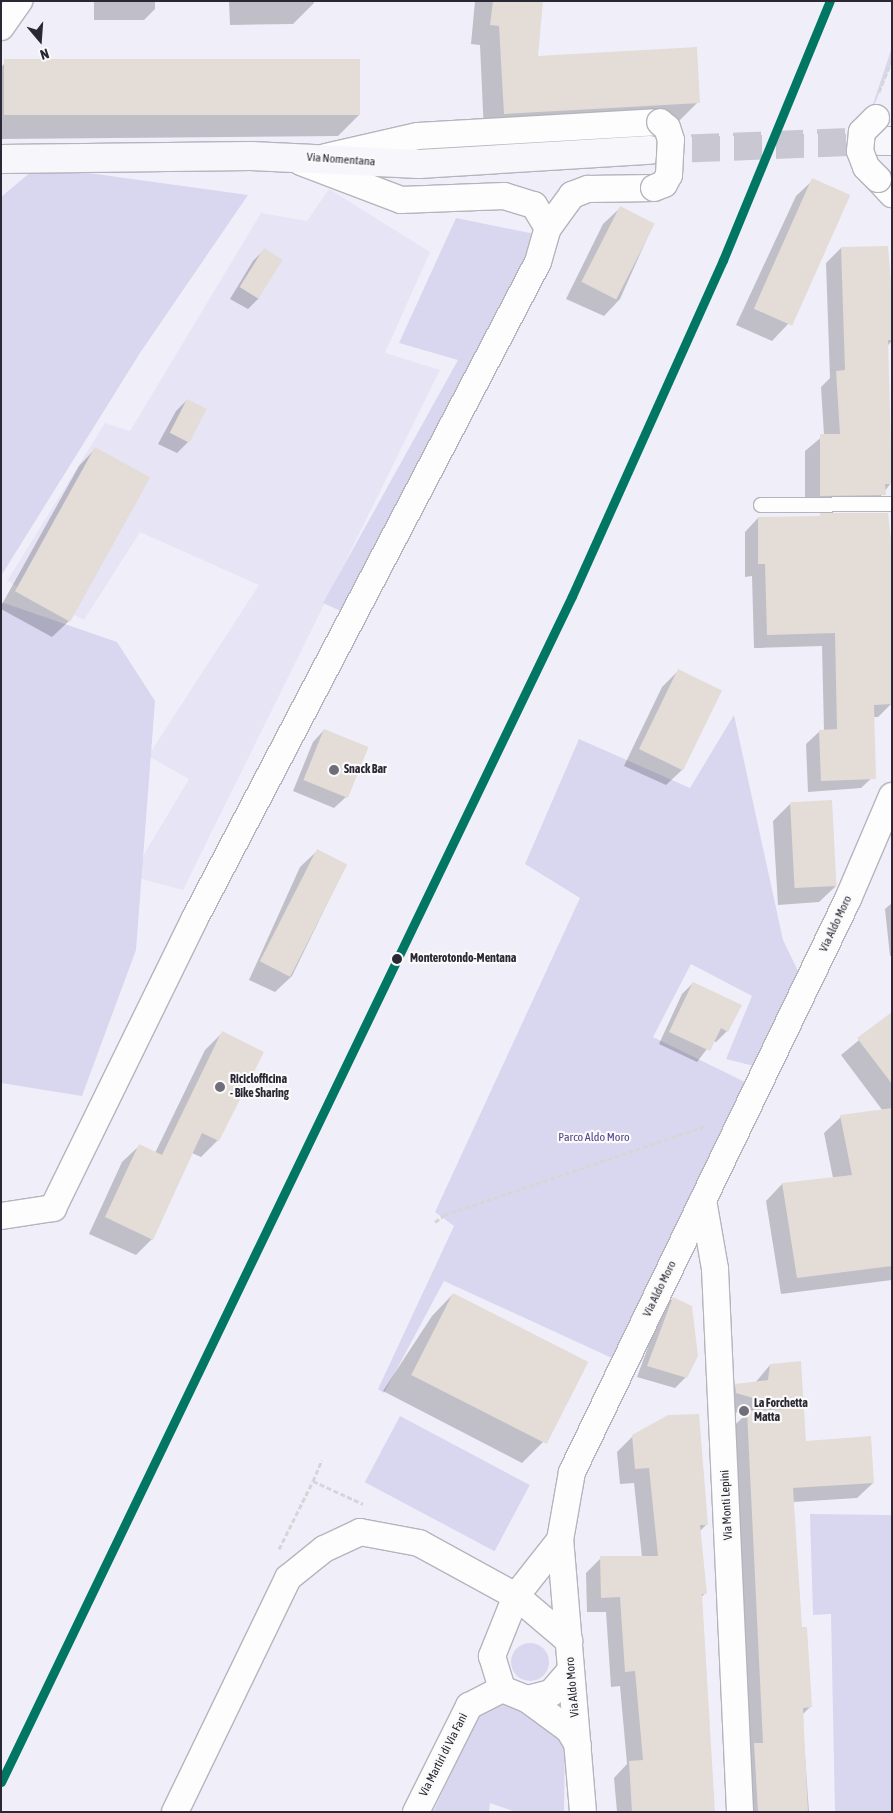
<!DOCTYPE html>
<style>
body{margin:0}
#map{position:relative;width:893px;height:1813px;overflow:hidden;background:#f0eff9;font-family:"Asap Condensed",sans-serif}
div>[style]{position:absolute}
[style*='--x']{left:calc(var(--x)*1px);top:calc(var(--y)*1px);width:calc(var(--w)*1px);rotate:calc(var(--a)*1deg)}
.built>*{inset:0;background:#e6e4f5}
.green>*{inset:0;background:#d9d6ef;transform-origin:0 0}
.round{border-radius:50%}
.shadow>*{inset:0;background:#0003}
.building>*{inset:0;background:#e4dcd6;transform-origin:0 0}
.secondary-tunnel>*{height:28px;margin-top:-14px;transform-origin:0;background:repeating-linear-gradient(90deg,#c8c7d2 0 28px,transparent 0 42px)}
.path>*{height:3px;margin-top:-1.5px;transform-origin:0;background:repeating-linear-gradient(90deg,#d6d6d9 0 5px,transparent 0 7.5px)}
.roads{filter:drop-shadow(1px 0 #b5b4bd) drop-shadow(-1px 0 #b5b4bd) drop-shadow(0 1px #b5b4bd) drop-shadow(0 -1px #b5b4bd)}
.lane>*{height:14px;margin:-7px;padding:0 7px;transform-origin:7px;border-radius:7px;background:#fdfdfe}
.street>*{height:26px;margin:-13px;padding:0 13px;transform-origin:13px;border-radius:13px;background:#fdfdfe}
.secondary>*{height:28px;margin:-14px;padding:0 14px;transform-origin:14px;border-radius:14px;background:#f7f6fb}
.bridges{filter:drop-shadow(1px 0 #b5b4bd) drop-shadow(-1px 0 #b5b4bd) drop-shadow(0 1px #b5b4bd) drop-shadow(0 -1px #b5b4bd)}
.street-bridge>*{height:26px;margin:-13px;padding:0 13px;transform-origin:13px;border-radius:13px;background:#fdfdfe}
.rail-1>*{height:9px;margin:-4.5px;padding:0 4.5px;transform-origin:4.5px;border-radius:4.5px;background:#007663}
.dots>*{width:14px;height:14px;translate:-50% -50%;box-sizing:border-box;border:2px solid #fafafa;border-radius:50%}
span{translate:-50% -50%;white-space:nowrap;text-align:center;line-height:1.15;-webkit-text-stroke:4.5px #fafafa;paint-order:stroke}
.street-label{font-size:12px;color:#2a2834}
.poi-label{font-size:12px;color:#2a2834;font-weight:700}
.left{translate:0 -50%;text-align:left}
.stop-label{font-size:12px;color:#2a2834;font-weight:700}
.park-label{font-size:12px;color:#524189}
.frame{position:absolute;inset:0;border:2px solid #2a2834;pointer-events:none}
.north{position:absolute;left:15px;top:15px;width:50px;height:50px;-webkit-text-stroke:4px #fafafa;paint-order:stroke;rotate:162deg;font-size:14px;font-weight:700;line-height:20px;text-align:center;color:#2a2834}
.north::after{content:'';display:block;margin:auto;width:18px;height:22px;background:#2a2834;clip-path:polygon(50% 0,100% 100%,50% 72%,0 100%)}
</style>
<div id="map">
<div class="built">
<div style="clip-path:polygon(329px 189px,430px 252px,385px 353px,440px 370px,183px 890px,131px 876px,189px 779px,148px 756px,259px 585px,140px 532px,84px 620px,7px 581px,105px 423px,130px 431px,261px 213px,307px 221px)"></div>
</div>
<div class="green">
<div style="clip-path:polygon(892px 47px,892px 62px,866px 125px)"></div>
<div style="clip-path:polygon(38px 166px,248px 195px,140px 353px,1px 576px,1px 197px)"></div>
<div style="clip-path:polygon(456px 218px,535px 234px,507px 298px,343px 612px,323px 603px,458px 360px,399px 343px)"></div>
<div style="clip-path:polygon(1px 602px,117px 642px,155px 701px,136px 950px,82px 1096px,1px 1083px)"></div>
<div style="clip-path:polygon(734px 715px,783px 940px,800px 975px,758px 1067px,726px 1059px,752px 996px,691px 964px,653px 1037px,745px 1082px,614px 1359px,444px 1281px,384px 1393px,378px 1389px,454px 1226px,435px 1212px,580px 898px,525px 864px,579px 739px,690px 788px)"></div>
<div style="left:400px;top:1416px;width:147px;height:75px;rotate:28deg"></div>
<div style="clip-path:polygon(810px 1514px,892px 1515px,892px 1812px,835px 1812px,831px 1614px,813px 1615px)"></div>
<div class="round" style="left:511px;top:1643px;width:38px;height:38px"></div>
<div style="clip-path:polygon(503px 1696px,565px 1734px,564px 1812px,516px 1812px,490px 1803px,489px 1812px,433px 1812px,478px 1716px)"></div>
</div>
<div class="shadow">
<div style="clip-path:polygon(94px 1px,155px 1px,155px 9px,144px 20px,94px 20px)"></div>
<div style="clip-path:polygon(229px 1px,314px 1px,314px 3px,293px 24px,230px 25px)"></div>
<div style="clip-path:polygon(475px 1px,542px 1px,537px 57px,698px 102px,678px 122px,484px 133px,480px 45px,471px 44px)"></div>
<div style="clip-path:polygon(4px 64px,359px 115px,338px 136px,1px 139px,1px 67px)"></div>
<div style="clip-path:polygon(813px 180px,788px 324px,772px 341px,736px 325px,796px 196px)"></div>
<div style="clip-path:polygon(620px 208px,653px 225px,620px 299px,604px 316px,566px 299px,603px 224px)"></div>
<div style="clip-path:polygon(841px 248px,892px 311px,892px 341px,887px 346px,891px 483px,870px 510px,805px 511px,805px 451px,824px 435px,821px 387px,830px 378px,826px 263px)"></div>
<div style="clip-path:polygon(264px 250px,259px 298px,248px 309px,230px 299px,253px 261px)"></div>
<div style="clip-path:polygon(187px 400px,188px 442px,177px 453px,158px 444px,176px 411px)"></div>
<div style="clip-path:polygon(95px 449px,69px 621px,52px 637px,1px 609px,1px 606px,79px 466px)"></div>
<div style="clip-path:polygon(758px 518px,891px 704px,878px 717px,873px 717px,875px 775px,861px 788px,808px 792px,806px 744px,820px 731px,824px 731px,822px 646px,754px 648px,752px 576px,745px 577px,745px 532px)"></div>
<div style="clip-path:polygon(679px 670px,683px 769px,666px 785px,624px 766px,662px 687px)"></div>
<div style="clip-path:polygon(324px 730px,346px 797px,334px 808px,293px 791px,313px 742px)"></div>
<div style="clip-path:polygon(790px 804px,836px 886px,819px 902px,778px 905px,773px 821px)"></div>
<div style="clip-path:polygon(317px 851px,346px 865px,292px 976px,275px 992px,249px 980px,300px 867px)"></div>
<div style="clip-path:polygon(892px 903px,892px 956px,890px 956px,885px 909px)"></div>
<div style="clip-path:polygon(693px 983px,727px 1031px,716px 1042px,713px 1041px,697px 1062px,659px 1044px,682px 994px)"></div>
<div style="clip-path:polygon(892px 1013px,892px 1280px,781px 1294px,766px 1201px,782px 1184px,833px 1178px,824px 1133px,841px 1117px,883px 1111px,841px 1055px)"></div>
<div style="clip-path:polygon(222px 1033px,218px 1140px,201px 1157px,192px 1153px,152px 1239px,136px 1255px,89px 1234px,122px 1162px,139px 1146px,155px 1153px,205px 1050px)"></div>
<div style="clip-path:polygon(453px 1294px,543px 1442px,522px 1463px,383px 1391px,432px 1316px)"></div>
<div style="clip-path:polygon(673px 1298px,686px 1377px,675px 1388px,637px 1377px,662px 1309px)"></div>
<div style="clip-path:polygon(800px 1363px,805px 1442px,873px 1483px,857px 1498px,793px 1502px,801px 1628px,811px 1706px,802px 1715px,809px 1812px,742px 1812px,732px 1428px,745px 1415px,721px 1408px,721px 1401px,736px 1386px,755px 1383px,770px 1365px)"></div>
<div style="clip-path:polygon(633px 1436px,707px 1524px,699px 1532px,705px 1593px,701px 1598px,714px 1812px,617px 1812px,614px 1778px,627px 1764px,620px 1686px,611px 1687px,606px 1612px,587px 1612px,586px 1573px,601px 1558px,642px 1557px,634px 1483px,620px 1484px,617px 1452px)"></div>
</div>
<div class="building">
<div style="clip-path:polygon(493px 1px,543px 1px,538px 56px,697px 47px,700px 103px,504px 114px,499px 26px,490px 25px)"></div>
<div style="left:360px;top:59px;width:56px;height:356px;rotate:90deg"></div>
<div style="left:812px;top:178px;width:42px;height:143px;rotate:24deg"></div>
<div style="left:620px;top:206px;width:39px;height:85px;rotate:27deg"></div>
<div style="clip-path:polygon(888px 246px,892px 296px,892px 340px,888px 340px,892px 484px,885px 484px,886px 495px,820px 496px,820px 434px,840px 434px,836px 371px,845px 370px,841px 247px)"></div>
<div style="left:264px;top:248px;width:22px;height:46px;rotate:32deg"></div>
<div style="left:187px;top:399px;width:22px;height:38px;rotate:27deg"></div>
<div style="left:95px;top:447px;width:63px;height:165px;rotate:29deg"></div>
<div style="clip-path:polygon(820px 513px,888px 513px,892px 549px,892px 704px,874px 705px,876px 779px,821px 781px,819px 730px,837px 729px,835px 633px,767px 635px,765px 564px,758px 564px,758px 517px,820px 516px)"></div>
<div style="left:678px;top:669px;width:49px;height:89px;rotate:26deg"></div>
<div style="left:324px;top:729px;width:48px;height:55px;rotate:22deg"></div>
<div style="left:832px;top:800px;width:86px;height:42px;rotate:87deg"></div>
<div style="left:317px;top:849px;width:34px;height:126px;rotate:27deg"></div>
<div style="clip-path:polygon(693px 982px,742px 1005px,728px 1032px,721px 1028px,710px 1051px,669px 1032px)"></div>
<div style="clip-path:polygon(892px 1012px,892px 1084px,857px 1038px)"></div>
<div style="clip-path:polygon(222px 1031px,264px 1052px,219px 1141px,202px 1133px,153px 1240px,105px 1217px,139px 1144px,162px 1155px)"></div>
<div style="clip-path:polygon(892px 1108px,892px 1266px,797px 1278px,782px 1183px,852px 1175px,840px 1115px)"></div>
<div style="left:453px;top:1293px;width:152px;height:92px;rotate:27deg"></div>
<div style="clip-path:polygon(673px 1297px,692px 1306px,698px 1356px,687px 1378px,647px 1366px)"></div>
<div style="clip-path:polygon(801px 1361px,806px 1441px,871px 1436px,874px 1483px,793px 1488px,802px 1627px,807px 1627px,812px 1707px,803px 1708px,808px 1812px,758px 1812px,754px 1743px,763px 1743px,747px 1411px,791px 1409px,736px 1393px,735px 1384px,768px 1380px,770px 1364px)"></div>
<div style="clip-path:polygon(699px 1414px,708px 1525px,700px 1525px,707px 1594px,702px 1594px,715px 1812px,632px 1812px,629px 1761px,643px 1760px,635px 1671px,625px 1672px,620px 1597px,601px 1598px,600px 1556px,658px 1556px,649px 1468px,635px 1469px,632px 1435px,668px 1415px)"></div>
</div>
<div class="secondary-tunnel">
<div style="--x:650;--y:150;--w:229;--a:-2.3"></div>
</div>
<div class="path">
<div style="--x:879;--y:92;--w:35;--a:-68"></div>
<div style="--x:435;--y:1222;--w:11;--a:-38"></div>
<div style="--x:444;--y:1215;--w:279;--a:-18.8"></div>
<div style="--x:313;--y:1481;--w:23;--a:-67"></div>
<div style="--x:279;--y:1549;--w:76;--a:-63.4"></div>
<div style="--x:313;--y:1481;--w:55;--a:24.7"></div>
</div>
<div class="roads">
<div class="lane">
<div style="--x:761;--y:505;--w:131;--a:-0.4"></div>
</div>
<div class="street">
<div style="--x:1;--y:27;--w:32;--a:-55"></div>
<div style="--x:326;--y:157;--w:94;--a:-12.9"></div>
<div style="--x:418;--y:136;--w:242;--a:-3.3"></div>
<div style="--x:301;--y:162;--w:107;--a:20.8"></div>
<div style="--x:401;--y:200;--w:103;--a:-2.2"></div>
<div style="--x:504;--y:196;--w:31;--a:17"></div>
<div style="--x:534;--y:205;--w:27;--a:59"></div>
<div style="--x:878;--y:179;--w:21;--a:47"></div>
<div style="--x:703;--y:1200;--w:70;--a:80.1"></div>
<div style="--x:715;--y:1269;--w:544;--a:87.36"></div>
<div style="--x:1;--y:1216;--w:53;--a:-8.7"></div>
<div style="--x:53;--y:1208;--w:321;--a:-63.9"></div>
<div style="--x:194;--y:920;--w:742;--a:-62.4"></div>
<div style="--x:538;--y:262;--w:35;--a:-74"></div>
<div style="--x:548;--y:228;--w:41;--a:-54"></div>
<div style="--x:572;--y:195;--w:17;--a:-21"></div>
<div style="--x:588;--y:189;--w:66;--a:-0.9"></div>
<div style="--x:560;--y:1540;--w:71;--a:128.2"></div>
<div style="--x:516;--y:1596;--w:65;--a:111.8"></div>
<div style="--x:492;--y:1656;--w:34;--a:73"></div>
<div style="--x:502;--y:1689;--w:27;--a:22"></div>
<div style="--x:527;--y:1699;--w:25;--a:-14"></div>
<div style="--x:551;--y:1693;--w:30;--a:-49"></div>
<div style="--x:527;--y:1699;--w:52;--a:36.4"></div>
<div style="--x:569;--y:1730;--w:17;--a:59"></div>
<div style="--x:175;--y:1812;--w:260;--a:-64.2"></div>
<div style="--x:288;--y:1578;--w:46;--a:-38.9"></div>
<div style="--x:324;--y:1549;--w:40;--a:-25"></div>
<div style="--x:360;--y:1532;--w:60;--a:10.6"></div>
<div style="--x:419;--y:1543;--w:111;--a:28.7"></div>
<div style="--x:516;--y:1596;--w:70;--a:40.3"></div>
<div style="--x:416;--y:1812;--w:119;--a:-63.4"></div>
<div style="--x:469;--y:1706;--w:37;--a:-27"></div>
<div style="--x:583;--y:1812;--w:273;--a:-94.8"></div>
<div style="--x:560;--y:1540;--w:69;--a:-80"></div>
<div style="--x:572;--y:1472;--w:636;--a:-64.28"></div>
<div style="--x:848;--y:899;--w:112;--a:-66.9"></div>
</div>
<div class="secondary">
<div style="--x:879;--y:141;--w:13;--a:0"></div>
<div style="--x:1;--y:159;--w:250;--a:-0.7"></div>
<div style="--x:251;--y:156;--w:168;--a:2.7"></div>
<div style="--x:419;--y:164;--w:231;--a:-3.5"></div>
</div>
</div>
<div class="bridges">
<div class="street-bridge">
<div style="--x:876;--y:118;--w:20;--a:135"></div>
<div style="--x:862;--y:132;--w:19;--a:96"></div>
<div style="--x:860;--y:151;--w:17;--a:69"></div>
<div style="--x:866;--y:167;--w:17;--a:45"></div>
<div style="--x:654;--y:188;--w:11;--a:-22"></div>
<div style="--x:664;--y:184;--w:10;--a:-61"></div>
<div style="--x:669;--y:175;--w:35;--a:-87"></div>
<div style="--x:671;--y:140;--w:13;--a:-108"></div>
<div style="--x:667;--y:128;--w:9;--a:-139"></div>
</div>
</div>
<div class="rail-1">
<div style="--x:1;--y:1782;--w:1316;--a:-64.29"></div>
<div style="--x:572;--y:596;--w:368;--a:-65.8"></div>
<div style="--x:723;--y:260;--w:280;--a:-67.6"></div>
</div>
<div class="dots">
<div style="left:334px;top:770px;background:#6f6e79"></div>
<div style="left:397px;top:959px;background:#2a2834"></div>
<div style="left:220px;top:1087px;background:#6f6e79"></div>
<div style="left:744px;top:1411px;background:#6f6e79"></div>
</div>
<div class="street-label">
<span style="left:341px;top:160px;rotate:4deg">Via Nomentana</span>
<span style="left:836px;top:924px;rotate:-65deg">Via Aldo Moro</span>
<span style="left:660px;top:1289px;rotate:-64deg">Via Aldo Moro</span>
<span style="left:727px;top:1505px;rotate:-93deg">Via Monti Lepini</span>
<span style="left:573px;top:1687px;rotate:-95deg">Via Aldo Moro</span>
<span style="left:444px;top:1755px;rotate:-63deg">Via Martiri di Via Fani</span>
</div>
<div class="poi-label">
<span class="left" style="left:344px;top:770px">Snack Bar</span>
<span class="left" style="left:230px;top:1087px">Riciclofficina<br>- Bike Sharing</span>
<span class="left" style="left:754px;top:1411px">La Forchetta<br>Matta</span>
</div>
<div class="stop-label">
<span class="left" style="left:410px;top:959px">Monterotondo-Mentana</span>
</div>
<div class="park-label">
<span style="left:594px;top:1138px">Parco Aldo Moro</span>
</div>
<div class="frame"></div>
<div class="north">N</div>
</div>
